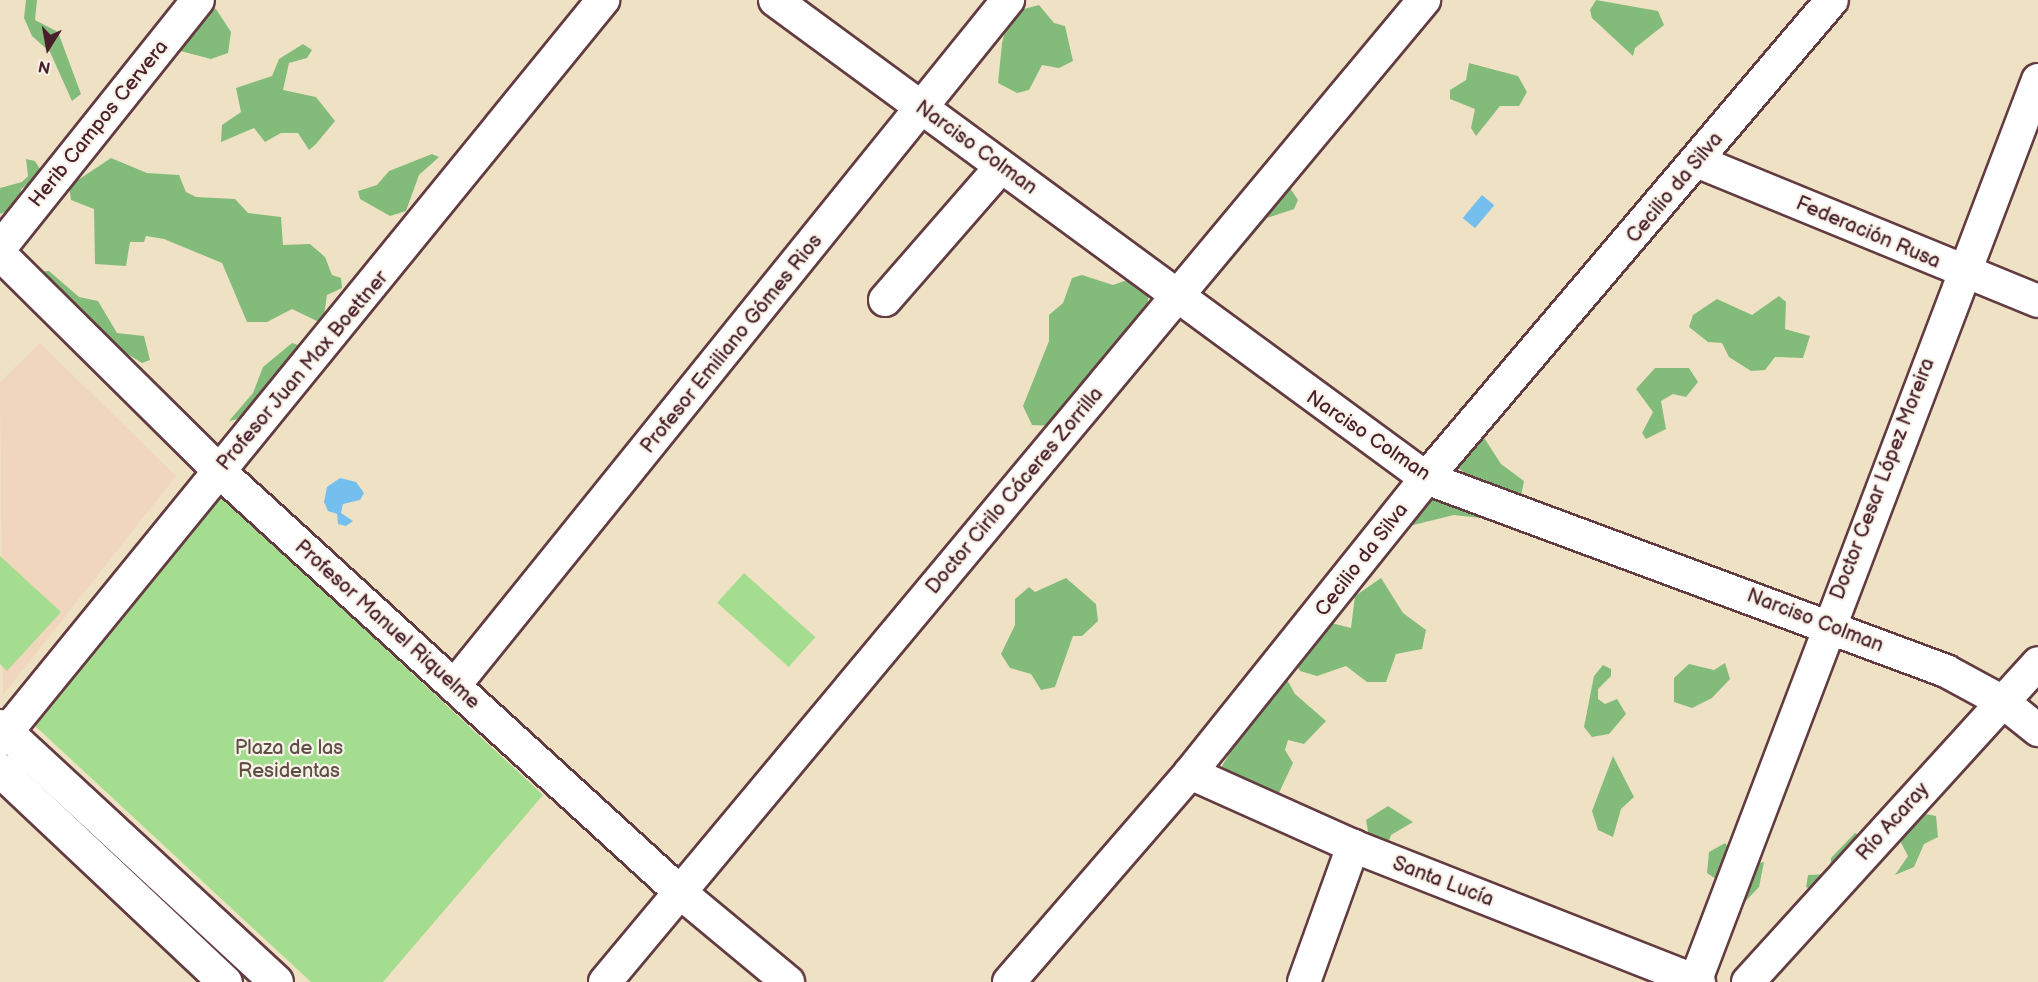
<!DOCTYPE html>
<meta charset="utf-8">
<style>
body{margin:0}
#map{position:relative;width:2038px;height:982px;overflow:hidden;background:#efe2c4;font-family:"Balsamiq Sans",sans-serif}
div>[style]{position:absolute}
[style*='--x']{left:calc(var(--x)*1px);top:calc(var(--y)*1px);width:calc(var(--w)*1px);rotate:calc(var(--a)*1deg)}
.built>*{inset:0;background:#f0d6bc}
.green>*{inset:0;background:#a4dd8f;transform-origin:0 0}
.forest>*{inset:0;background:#83bc7a}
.water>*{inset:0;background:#75bfee;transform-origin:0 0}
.roads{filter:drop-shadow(2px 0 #633c42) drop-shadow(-2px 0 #633c42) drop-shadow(0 2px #633c42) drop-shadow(0 -2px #633c42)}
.minor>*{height:32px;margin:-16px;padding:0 16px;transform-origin:16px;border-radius:16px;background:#fff}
.major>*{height:33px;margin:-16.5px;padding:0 16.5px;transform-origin:16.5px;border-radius:16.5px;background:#fff}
span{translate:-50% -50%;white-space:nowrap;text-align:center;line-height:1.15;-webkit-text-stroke:4.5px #f7f3e8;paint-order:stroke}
.street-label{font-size:20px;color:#4a1f2b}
.park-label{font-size:20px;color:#604e44}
.north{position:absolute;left:18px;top:18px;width:60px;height:60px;-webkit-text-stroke:4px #f7f3e8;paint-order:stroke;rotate:191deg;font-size:16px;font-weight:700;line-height:24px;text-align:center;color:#4a1f2b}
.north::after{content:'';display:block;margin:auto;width:21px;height:27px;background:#4a1f2b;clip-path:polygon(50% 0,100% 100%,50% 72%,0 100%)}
</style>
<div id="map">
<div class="built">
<div style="clip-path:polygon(40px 343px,176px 476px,3px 695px,0 382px)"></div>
</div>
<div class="green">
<div style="clip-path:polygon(218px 493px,543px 795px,383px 982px,311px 982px,33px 724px)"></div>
<div style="clip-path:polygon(0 556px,61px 612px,7px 671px,0 664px)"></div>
<div style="left:744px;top:573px;width:96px;height:40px;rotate:42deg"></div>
</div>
<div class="forest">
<div style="clip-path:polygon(26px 0,37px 0,35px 20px,58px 32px,81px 94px,72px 101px,50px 52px,32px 36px,24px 18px)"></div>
<div style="clip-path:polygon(178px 0,216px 9px,231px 32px,228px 53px,211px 59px,169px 48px,158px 25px)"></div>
<div style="clip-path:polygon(1596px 0,1658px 11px,1664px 25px,1635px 48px,1633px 56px,1592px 18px,1590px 10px)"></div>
<div style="clip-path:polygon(1039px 5px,1054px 23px,1065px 26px,1073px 61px,1059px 68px,1042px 65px,1029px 90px,1017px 93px,998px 83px,1002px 43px,1007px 24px,1020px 10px)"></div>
<div style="clip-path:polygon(303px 44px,312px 50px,307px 58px,289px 63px,283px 90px,316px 97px,335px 121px,316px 144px,309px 150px,298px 133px,281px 133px,265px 142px,254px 128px,221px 142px,222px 125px,241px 112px,236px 88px,272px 76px,279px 59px)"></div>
<div style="clip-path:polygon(1469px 63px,1518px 76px,1527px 92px,1519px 106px,1500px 106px,1476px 136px,1471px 128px,1475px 109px,1450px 99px,1450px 90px,1466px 80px)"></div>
<div style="clip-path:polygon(432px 154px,439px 157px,419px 175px,406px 211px,390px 216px,360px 199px,358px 191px,377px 185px,389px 171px)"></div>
<div style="clip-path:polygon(111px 158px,147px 173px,179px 175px,186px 192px,196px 197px,235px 199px,248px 213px,281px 217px,283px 245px,310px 244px,325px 257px,332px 275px,341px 278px,342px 288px,327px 295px,324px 315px,319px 322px,292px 309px,267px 322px,247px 322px,222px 263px,164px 239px,146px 236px,144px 242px,130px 242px,126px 266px,95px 264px,94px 209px,71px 200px,69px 186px)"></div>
<div style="clip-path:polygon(26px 159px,35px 161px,43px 174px,21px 189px,19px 206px,0 214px,0 188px,22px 182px,28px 176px)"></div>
<div style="clip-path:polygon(1288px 185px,1298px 200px,1294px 209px,1267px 218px,1213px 282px,1193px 289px)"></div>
<div style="clip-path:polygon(49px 271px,79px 297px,98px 301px,117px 333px,144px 336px,150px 360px,142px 363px,126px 353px,100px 360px,29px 272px)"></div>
<div style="clip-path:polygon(1082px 275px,1113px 285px,1133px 278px,1149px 287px,1147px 313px,1116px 352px,1107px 352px,1100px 374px,1054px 426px,1032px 425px,1023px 406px,1049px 341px,1049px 315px,1063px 303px,1072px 278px)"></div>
<div style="clip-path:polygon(1779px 296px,1786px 302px,1785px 329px,1810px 336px,1803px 358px,1775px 357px,1765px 370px,1751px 371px,1729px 357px,1722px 343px,1708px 342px,1689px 327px,1693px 315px,1717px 299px,1752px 315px)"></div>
<div style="clip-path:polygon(292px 343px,301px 346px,247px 417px,229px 421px,253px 393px,263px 367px)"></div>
<div style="clip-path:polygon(1655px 368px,1689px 368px,1698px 382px,1686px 397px,1673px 394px,1661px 401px,1666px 429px,1646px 439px,1642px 433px,1653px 412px,1636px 389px)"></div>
<div style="clip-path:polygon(1479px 430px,1501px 464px,1524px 481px,1520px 501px,1493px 506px,1480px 518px,1454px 515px,1405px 527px,1394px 506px,1475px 482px,1454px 464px)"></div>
<div style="clip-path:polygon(1066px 578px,1096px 604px,1098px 621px,1082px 636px,1073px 636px,1055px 687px,1041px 690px,1031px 674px,1010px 668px,1001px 654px,1015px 625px,1015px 599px,1029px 587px,1035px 592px)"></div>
<div style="clip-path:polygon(1381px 578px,1403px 613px,1426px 630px,1422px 649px,1396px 654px,1386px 682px,1367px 682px,1346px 666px,1317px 676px,1300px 671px,1295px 663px,1309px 641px,1331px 623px,1351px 628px,1355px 596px)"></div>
<div style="clip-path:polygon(1725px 663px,1730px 679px,1712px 698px,1692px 708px,1674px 702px,1674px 678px,1689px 664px,1714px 670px)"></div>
<div style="clip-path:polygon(1603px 665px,1611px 669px,1611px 676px,1598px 689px,1598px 699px,1605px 704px,1617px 699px,1626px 714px,1609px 734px,1592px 737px,1584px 727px,1594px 676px)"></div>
<div style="clip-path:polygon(1281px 669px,1295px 694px,1326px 721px,1304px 744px,1288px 740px,1285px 750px,1293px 763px,1278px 795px,1264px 799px,1254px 783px,1219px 771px)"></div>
<div style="clip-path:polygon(1613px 756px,1634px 797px,1621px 809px,1613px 837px,1598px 830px,1592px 811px)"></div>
<div style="clip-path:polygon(1388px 806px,1413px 822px,1391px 835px,1388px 844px,1370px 843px,1366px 820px)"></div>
<div style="clip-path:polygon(1920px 813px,1936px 816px,1938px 837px,1924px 844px,1914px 867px,1895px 875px,1908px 856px,1899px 839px)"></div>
<div style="clip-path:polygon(1855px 833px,1865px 838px,1866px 847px,1853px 853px,1828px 886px,1815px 892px,1806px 887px,1808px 875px,1830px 874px,1831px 858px)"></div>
<div style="clip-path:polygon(1725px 843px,1745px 866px,1764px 862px,1759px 887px,1739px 908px,1722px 883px,1707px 873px,1709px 852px)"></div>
</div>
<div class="water">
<div style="left:1482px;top:195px;width:16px;height:30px;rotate:40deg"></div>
<div style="clip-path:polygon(340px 478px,356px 482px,364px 493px,360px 500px,343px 504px,341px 513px,353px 521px,346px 526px,338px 524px,337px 514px,328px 511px,324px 502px,327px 487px)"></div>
</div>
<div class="roads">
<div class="minor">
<div style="--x:775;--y:0;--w:808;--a:36.29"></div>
<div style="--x:1426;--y:478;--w:555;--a:20.36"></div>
<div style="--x:1946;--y:671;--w:65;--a:28.5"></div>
<div style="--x:2003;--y:702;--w:45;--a:38.7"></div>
<div style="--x:1699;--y:162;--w:366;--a:22.3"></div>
<div style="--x:0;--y:248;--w:317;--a:-51.4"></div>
<div style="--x:0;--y:254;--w:308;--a:44.7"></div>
<div style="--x:219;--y:471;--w:627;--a:42.42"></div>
<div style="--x:682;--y:894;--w:138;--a:39.7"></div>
<div style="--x:885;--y:300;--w:176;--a:-48.9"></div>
<div style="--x:454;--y:686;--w:882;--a:-51.08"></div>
<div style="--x:0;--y:740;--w:955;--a:-50.82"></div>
<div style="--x:1190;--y:773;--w:179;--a:24.1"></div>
<div style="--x:1353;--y:846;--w:372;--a:21.5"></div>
<div style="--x:605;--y:982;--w:1279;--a:-50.17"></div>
<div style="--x:1009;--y:982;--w:276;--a:-49.1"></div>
<div style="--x:1190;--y:773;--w:378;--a:-51.3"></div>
<div style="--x:1426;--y:478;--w:627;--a:-49.66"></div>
<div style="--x:1304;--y:982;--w:145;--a:-70.2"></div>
<div style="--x:1695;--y:982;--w:965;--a:-69.18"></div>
<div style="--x:1748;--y:982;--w:431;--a:-47.7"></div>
</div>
<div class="major">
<div style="--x:0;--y:726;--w:376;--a:42.8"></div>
<div style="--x:0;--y:770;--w:309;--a:43.3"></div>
</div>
</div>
<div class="street-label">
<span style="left:99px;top:124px;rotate:-51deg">Herib Campos Cervera</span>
<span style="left:976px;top:148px;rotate:36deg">Narciso Colman</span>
<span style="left:1675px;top:188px;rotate:-50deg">Cecilio da Silva</span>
<span style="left:1868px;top:233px;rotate:23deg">Federación Rusa</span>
<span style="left:732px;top:344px;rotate:-51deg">Profesor Emiliano Gómes Rios</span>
<span style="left:303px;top:371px;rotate:-50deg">Profesor Juan Max Boettner</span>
<span style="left:1368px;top:436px;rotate:34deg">Narciso Colman</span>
<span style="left:1883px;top:479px;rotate:-69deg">Doctor Cesar López Moreira</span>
<span style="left:1015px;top:491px;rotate:-50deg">Doctor Cirilo Cáceres Zorrilla</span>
<span style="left:1362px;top:560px;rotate:-52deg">Cecilio da Silva</span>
<span style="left:1815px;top:621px;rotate:21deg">Narciso Colman</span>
<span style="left:387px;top:625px;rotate:42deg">Profesor Manuel Riquelme</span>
<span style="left:1893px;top:822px;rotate:-48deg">Río Acaray</span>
<span style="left:1443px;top:882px;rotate:21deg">Santa Lucía</span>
</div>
<div class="park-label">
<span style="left:289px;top:760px">Plaza de las<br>Residentas</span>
</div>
<div class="north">N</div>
</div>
